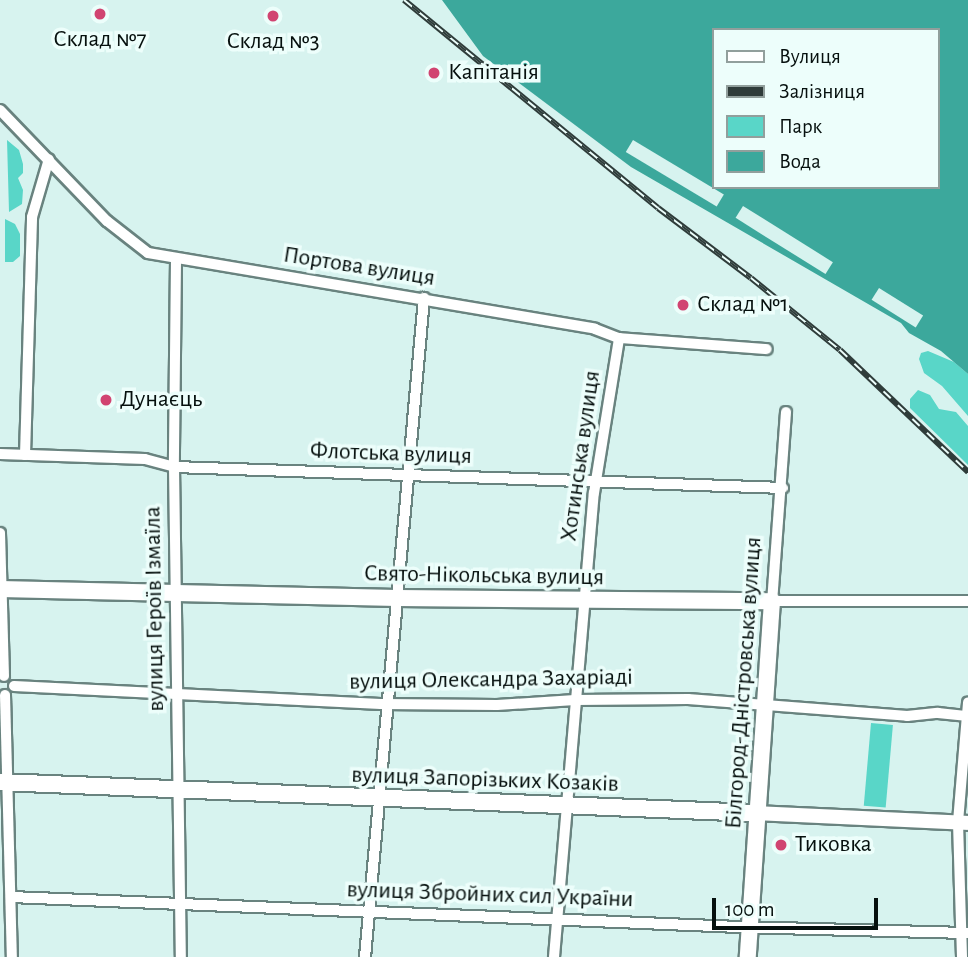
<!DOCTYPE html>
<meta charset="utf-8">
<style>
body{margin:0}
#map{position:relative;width:968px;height:957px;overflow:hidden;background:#d7f3ef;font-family:"Alegreya Sans",sans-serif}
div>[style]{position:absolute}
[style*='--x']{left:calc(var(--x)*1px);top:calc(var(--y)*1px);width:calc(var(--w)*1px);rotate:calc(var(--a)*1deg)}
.green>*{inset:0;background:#59d6c8;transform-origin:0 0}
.water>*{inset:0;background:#3ca89c}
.pier>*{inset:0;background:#d7f3ef;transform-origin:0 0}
.roads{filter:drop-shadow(2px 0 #69837f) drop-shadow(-2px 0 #69837f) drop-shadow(0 2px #69837f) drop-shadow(0 -2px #69837f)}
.minor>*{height:10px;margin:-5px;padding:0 5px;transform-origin:5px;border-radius:5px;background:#fff}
.tertiary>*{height:14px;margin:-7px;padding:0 7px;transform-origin:7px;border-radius:7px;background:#fff}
.secondary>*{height:16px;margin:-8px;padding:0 8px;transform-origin:8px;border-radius:8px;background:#fff}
.rail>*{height:6px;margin-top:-3px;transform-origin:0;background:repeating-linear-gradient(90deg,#edfefb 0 10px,#2f3c3a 0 20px);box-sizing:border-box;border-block:2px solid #2f3c3a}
.dots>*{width:19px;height:19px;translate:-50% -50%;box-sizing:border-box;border:4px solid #edfefb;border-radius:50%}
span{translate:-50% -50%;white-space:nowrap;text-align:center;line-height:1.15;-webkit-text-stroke:7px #edfefb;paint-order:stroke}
.poi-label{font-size:24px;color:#06100e}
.left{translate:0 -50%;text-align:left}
.street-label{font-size:24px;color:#06100e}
.legend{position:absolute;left:712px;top:28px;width:228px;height:161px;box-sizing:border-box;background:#edfefb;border:2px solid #919f9c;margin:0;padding:9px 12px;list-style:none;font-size:21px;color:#06100e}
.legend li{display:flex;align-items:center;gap:14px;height:35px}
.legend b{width:35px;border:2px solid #919f9c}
.scale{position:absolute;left:712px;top:898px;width:166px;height:32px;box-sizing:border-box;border:4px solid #06100e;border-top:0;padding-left:9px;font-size:21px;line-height:24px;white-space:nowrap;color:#06100e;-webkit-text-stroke:5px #edfefb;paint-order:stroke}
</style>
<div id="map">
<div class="green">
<div style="clip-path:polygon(7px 140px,19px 150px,23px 164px,23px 173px,18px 178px,23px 190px,22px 204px,9px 212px)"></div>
<div style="clip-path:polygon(5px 219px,15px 224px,20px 234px,20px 256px,13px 262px,5px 262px)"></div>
<div style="clip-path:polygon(928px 351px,954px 362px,968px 374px,968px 416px,942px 386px,924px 373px,919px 359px,921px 353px)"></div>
<div style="clip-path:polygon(918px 390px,930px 395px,939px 409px,956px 412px,968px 426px,968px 465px,910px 408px,910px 399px)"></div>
<div style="left:871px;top:723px;width:22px;height:83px;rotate:5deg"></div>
</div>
<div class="water">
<div style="clip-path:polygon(evenodd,442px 0,968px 0,968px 374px,941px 351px,909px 333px,901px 323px,631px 167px,483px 56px,442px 0,714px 30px,938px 30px,938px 187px,714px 187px,714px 30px)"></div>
</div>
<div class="pier">
<div style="left:633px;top:140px;width:106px;height:14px;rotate:31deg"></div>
<div style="left:743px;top:206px;width:106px;height:14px;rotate:32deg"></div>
<div style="left:879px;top:288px;width:52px;height:14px;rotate:32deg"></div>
</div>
<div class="roads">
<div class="minor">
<div style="--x:0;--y:110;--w:154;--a:46.1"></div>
<div style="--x:107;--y:221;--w:52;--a:38"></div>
<div style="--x:148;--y:253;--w:453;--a:9.6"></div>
<div style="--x:595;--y:329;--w:26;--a:21"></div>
<div style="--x:619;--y:338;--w:148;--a:4.3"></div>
<div style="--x:176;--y:260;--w:207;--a:90.6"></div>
<div style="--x:174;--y:467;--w:490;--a:89.2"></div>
<div style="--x:786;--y:412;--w:190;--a:94.2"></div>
<div style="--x:772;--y:601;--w:196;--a:0"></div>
<div style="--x:0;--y:454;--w:145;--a:2"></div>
<div style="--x:145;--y:459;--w:30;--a:15"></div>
<div style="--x:174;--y:467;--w:609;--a:1.97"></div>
<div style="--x:25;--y:455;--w:238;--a:-88.3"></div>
<div style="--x:32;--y:217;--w:60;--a:-73.7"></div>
<div style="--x:0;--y:533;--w:143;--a:88.4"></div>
<div style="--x:14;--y:686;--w:367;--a:2.8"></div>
<div style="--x:381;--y:704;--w:116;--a:0.5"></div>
<div style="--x:497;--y:705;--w:78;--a:-3.7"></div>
<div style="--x:575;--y:700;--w:113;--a:-0.5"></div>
<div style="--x:688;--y:699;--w:220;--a:4.4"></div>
<div style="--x:907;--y:716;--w:31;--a:-6"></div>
<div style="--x:938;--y:713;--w:30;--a:6"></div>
<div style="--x:5;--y:695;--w:262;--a:88.5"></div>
<div style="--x:11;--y:897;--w:728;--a:2.36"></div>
<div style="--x:738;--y:927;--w:230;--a:1.5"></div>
<div style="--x:365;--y:957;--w:662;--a:-84.88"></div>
<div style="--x:554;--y:957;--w:466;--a:-85.1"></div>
<div style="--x:594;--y:493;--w:157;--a:-80.8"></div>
<div style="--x:962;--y:957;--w:135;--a:-91.7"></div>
<div style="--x:958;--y:822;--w:120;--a:-85.2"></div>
</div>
<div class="tertiary">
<div style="--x:756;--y:813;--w:212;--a:2.7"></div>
</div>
<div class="secondary">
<div style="--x:0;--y:589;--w:397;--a:1.3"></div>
<div style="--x:397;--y:598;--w:375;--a:0.5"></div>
<div style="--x:772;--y:601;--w:357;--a:93.9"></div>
<div style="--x:0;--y:782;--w:757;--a:2.35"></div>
</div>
</div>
<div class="rail">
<div style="--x:404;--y:0;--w:328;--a:39.3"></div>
<div style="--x:658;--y:208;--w:116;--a:37"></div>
<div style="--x:751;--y:278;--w:114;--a:39"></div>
<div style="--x:840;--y:350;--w:177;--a:43.6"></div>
</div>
<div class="dots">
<div style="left:100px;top:14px;background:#d14471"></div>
<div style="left:273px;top:16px;background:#d14471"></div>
<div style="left:434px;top:73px;background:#d14471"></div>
<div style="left:683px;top:305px;background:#d14471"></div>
<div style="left:106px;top:400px;background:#d14471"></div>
<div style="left:781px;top:845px;background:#d14471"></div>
</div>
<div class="poi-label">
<span style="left:100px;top:40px">Склад №7</span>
<span style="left:273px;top:42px">Склад №3</span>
<span class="left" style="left:448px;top:73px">Капітанія</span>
<span class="left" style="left:697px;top:305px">Склад №1</span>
<span class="left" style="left:120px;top:400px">Дунаєць</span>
<span class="left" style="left:795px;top:845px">Тиковка</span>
</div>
<div class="street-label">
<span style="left:359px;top:267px;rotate:9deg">Портова вулиця</span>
<span style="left:391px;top:454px;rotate:2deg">Флотська вулиця</span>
<span style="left:581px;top:456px;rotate:-82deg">Хотинська вулиця</span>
<span style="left:484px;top:576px;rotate:1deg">Свято-Нікольська вулиця</span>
<span style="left:155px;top:609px;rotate:-91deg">вулиця Героїв Ізмаїла</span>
<span style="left:491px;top:680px;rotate:-1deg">вулиця Олександра Захаріаді</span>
<span style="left:744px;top:683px;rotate:-86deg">Білгород-Дністровська вулиця</span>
<span style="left:485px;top:780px;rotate:2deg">вулиця Запорізьких Козаків</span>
<span style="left:490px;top:895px;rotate:2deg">вулиця Збройних сил України</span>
</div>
<ul class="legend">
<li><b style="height:9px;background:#fff"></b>Вулиця</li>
<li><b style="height:9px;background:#2f3c3a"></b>Залізниця</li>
<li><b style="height:19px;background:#59d6c8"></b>Парк</li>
<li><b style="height:19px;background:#3ca89c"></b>Вода</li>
</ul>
<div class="scale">100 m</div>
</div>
